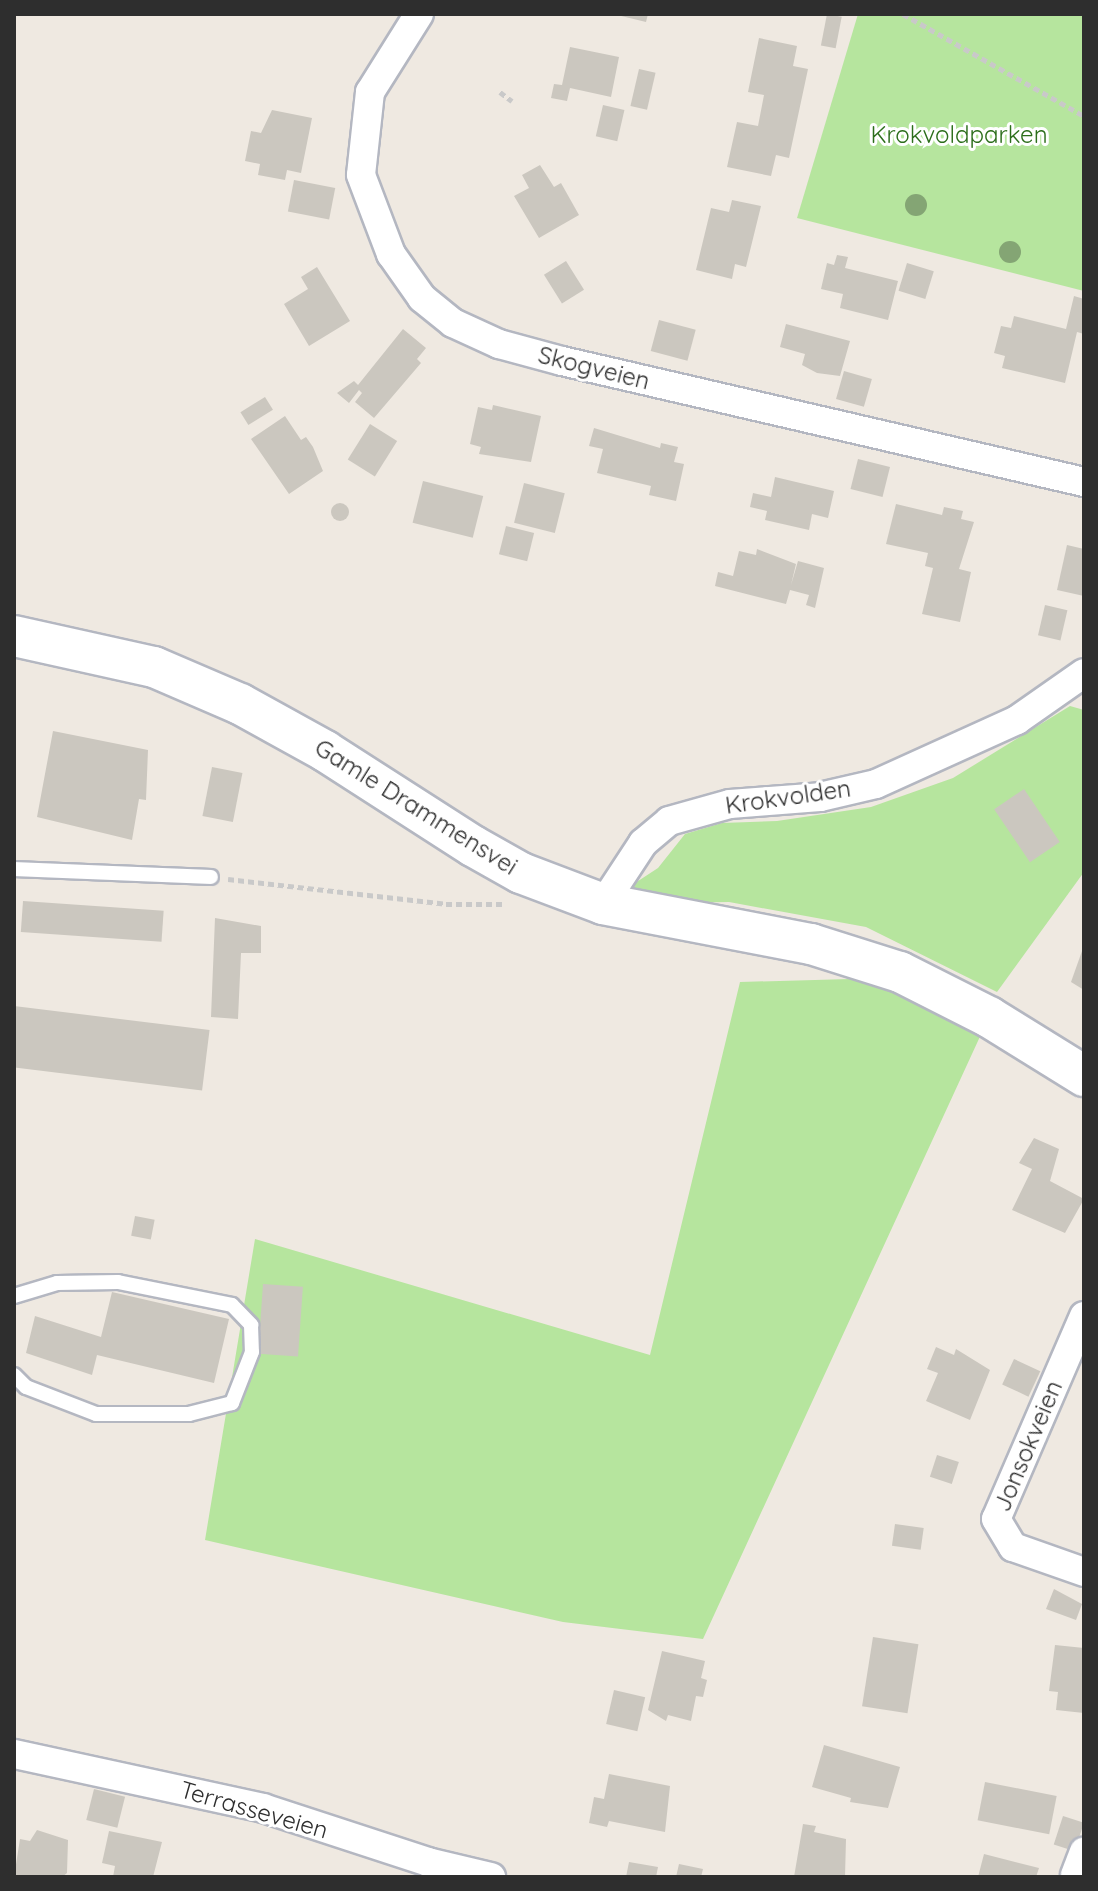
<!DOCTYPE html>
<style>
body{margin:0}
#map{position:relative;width:1098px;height:1891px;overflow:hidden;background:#efe9e1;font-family:Quicksand,sans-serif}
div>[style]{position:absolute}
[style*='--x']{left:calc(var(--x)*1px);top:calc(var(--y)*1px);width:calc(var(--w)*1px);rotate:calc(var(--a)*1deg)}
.green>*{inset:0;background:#b6e59e}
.building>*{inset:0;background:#cbc7bf;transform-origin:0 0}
.round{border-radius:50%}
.path>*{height:5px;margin-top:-2.5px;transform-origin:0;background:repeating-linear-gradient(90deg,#c9c9c9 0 6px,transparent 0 10px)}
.roads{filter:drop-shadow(2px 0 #b4b7c1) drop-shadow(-2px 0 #b4b7c1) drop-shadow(0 2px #b4b7c1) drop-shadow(0 -2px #b4b7c1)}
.service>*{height:14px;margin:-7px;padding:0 7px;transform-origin:7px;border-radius:7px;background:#fff}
.minor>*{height:28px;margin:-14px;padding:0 14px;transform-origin:14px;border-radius:14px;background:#fff}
.secondary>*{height:40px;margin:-20px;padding:0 20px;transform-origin:20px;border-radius:20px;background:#fff}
.trees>*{width:22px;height:22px;margin:-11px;border-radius:50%;background:#84a574}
span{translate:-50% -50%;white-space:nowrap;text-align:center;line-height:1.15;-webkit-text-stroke:6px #fff;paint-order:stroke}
.park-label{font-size:24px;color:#2c6e1b}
.street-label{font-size:24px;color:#2e2e2e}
.frame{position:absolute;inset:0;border:16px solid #2e2e2e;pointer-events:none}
</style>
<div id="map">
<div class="green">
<div style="clip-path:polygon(858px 14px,1084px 14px,1084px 291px,797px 218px)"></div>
<div style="clip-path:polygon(1070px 706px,1084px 710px,1084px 872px,997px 992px,866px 927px,729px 902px,603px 904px,658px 868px,685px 834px,722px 823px,777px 821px,871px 807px,953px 778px)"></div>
<div style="clip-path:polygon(850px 979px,989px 1017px,703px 1639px,563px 1622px,205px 1540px,255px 1239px,650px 1355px,740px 982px)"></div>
</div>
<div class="building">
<div style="clip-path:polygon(613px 14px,648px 14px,646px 22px)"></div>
<div style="left:827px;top:14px;width:15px;height:32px;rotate:11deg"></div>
<div style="clip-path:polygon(759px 38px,797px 46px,793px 66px,808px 69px,789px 158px,776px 155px,771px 176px,727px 167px,737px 122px,758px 126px,764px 95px,748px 92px)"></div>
<div style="clip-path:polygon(570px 47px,619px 57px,611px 97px,570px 88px,567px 101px,551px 98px,554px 84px,562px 85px)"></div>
<div style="left:639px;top:69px;width:17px;height:38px;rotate:13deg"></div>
<div style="left:603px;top:105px;width:22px;height:32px;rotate:13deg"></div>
<div style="clip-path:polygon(272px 110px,312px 118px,301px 173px,287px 170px,285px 180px,258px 175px,260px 164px,245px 161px,251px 131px,261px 133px)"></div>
<div style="clip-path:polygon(540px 165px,554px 187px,561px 183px,579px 215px,539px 238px,514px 196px,529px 188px,522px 175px)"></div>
<div style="left:294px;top:180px;width:42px;height:32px;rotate:11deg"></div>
<div style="clip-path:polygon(732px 200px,761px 206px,746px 267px,735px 264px,732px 279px,696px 270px,711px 208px,729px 212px)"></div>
<div style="clip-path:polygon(837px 255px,848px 257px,845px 268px,898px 281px,888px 320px,840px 308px,843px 294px,821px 289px,827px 263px,834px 265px)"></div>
<div style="left:566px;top:261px;width:34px;height:26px;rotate:58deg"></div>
<div style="left:907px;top:263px;width:28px;height:29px;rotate:17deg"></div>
<div style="clip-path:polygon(317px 267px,350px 321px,309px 346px,284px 304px,308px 289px,301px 277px)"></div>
<div style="clip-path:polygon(1074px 296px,1084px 299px,1084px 334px,1077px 332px,1065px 383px,1002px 368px,1005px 356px,994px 353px,1001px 326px,1011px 328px,1014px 316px,1066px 329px)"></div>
<div style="left:659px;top:320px;width:38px;height:32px;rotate:15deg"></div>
<div style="clip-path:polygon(786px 324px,850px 341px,840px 376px,817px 373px,802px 365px,805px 354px,780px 347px)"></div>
<div style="clip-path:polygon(403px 329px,426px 348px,417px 359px,421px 363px,374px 418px,355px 402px,362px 393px,359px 390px,349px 403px,337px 393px,354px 381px,358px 385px)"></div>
<div style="left:844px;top:371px;width:29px;height:29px;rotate:16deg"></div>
<div style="left:265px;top:397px;width:15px;height:29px;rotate:58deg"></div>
<div style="clip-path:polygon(493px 405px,541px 416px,531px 462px,479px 454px,481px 447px,470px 444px,478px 407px,492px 410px)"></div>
<div style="clip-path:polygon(285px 416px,301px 440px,306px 437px,313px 447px,323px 471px,289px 494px,251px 439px)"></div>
<div style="left:370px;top:424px;width:32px;height:42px;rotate:32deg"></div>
<div style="clip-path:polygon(594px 428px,660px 448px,661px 443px,678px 447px,674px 462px,684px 464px,676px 501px,649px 495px,651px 486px,597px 473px,603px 449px,589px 446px)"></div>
<div style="left:858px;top:459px;width:33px;height:31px;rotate:14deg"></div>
<div style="clip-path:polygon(775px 477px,834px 491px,828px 518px,812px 514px,809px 530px,765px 520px,767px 511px,750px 507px,753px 493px,771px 497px)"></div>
<div style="left:423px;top:481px;width:62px;height:43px;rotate:14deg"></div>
<div style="left:524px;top:483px;width:42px;height:41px;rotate:14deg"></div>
<div class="round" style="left:331px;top:503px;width:18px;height:18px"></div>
<div style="clip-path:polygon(896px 504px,942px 515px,944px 507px,963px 511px,961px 519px,974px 522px,959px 569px,971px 572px,960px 622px,922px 614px,933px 568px,925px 566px,928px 553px,886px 544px)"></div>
<div style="left:506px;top:526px;width:29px;height:29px;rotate:14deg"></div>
<div style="clip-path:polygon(1067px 545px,1084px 549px,1084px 596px,1057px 590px)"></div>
<div style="clip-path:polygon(757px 549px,796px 564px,791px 585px,798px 561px,824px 568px,815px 608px,806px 605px,809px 595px,790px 590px,786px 604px,715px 586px,718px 572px,733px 576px,739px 551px,756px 555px)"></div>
<div style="left:1045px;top:605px;width:23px;height:31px;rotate:13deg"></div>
<div style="clip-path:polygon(53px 731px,148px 750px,146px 800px,139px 799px,132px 840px,37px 817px)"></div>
<div style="left:212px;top:767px;width:31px;height:50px;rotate:11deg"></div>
<div style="left:1024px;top:789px;width:64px;height:36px;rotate:56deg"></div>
<div style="left:23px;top:901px;width:141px;height:31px;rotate:4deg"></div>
<div style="clip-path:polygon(215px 918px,261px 926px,261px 953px,241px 953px,238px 1019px,211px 1017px)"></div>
<div style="clip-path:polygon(1082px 951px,1084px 952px,1084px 990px,1071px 982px)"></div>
<div style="left:14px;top:1006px;width:197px;height:61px;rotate:7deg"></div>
<div style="clip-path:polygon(1034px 1138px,1059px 1149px,1050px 1181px,1084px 1199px,1065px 1233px,1012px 1210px,1032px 1169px,1019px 1163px)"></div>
<div style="left:135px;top:1216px;width:20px;height:20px;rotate:11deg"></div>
<div style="left:263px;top:1284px;width:40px;height:70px;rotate:4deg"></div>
<div style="clip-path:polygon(112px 1292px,229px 1319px,214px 1383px,97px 1355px,92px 1375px,26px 1353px,35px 1316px,101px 1337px)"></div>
<div style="clip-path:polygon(936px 1347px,954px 1355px,956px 1349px,990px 1370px,970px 1420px,926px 1401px,938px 1373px,927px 1369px)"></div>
<div style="left:1014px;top:1359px;width:29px;height:28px;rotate:25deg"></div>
<div style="left:937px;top:1455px;width:23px;height:23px;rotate:18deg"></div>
<div style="left:895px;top:1524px;width:29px;height:22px;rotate:8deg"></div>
<div style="clip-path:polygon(1054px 1589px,1082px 1604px,1076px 1620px,1046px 1609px)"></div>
<div style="left:873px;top:1637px;width:46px;height:70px;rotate:9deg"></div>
<div style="clip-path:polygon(1055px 1645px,1084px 1648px,1084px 1713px,1056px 1710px,1058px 1692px,1049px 1691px)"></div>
<div style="clip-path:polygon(662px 1651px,705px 1661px,701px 1678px,707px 1680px,703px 1697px,696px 1696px,691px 1721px,668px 1715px,666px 1721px,648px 1710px)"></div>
<div style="left:614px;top:1690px;width:32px;height:35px;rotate:13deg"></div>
<div style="clip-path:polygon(824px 1745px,900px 1767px,888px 1808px,850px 1802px,851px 1798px,812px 1787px)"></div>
<div style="clip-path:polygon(609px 1774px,670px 1786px,665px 1832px,609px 1821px,607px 1827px,589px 1823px,594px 1797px,604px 1799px)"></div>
<div style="left:985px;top:1782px;width:73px;height:39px;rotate:11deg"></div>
<div style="left:94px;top:1789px;width:32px;height:32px;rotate:14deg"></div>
<div style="left:1063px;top:1816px;width:22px;height:30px;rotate:18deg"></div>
<div style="clip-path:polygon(803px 1824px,816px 1826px,814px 1832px,846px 1839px,845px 1877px,794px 1877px)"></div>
<div style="clip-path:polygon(37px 1830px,68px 1840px,67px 1873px,62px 1877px,14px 1877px,20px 1839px,30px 1841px)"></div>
<div style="clip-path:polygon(109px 1831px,162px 1842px,153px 1877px,113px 1877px,115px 1866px,102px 1863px)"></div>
<div style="clip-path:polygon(984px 1854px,1039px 1868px,1036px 1877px,978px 1877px)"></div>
<div style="clip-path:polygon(629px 1862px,658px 1867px,656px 1877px,626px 1877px)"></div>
<div style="clip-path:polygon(679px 1864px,703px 1869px,701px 1877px,676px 1877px)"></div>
</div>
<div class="path">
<div style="--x:903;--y:14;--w:208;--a:29.4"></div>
<div style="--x:500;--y:92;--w:15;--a:37"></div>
<div style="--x:228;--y:879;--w:219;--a:6.5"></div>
<div style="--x:446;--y:904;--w:59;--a:0"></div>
</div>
<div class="roads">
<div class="service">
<div style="--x:14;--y:869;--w:197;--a:2.3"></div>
<div style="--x:14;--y:1296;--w:45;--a:-16.8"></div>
<div style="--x:57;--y:1283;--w:61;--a:-0.9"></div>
<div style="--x:118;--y:1282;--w:116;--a:11.4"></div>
<div style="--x:232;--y:1305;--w:28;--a:46"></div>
<div style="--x:251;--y:1325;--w:27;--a:88"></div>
<div style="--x:252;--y:1352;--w:55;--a:111.4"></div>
<div style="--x:232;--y:1403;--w:44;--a:165.7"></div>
<div style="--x:189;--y:1414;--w:93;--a:180"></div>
<div style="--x:96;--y:1414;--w:75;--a:-158.9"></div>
<div style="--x:26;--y:1387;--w:17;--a:-135"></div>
</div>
<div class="minor">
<div style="--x:419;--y:14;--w:92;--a:122.1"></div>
<div style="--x:370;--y:92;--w:83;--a:96.2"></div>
<div style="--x:361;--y:175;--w:85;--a:69.2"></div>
<div style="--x:391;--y:254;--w:54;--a:54.8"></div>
<div style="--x:422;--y:298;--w:40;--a:39"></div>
<div style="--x:453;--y:323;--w:51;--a:24.5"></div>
<div style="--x:499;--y:344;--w:65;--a:15.1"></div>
<div style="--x:562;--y:361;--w:536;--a:13.05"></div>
<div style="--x:603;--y:904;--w:73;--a:-56.7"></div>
<div style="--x:643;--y:843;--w:34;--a:-40"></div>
<div style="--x:669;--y:821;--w:63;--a:-15.6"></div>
<div style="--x:730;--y:804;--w:90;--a:-4.4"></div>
<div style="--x:820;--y:797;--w:57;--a:-13.1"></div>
<div style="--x:876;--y:784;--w:155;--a:-24.4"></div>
<div style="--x:1017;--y:720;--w:82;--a:-35"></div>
<div style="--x:1084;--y:1316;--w:221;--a:113.4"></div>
<div style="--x:996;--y:1519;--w:33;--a:59"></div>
<div style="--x:1013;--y:1547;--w:75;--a:19.4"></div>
<div style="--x:14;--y:1754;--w:255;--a:12.2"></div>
<div style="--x:263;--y:1808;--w:174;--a:18.1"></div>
<div style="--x:428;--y:1862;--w:65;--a:13.4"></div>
<div style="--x:1075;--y:1875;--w:25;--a:-69"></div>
</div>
<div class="secondary">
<div style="--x:14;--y:636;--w:143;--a:12.5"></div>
<div style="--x:154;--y:667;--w:94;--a:23.3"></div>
<div style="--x:240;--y:704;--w:97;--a:28.9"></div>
<div style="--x:325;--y:751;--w:176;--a:32.7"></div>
<div style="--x:473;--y:846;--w:55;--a:29.4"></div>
<div style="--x:521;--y:873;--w:88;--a:20.7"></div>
<div style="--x:603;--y:904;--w:212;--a:10.9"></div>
<div style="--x:811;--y:944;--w:93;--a:17.5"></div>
<div style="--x:900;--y:972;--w:100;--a:26.8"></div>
<div style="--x:989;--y:1017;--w:112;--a:31.8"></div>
</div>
</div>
<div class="trees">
<div style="left:916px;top:205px"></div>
<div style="left:1010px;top:252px"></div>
</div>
<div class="park-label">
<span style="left:959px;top:135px">Krokvoldparken</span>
</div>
<div class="street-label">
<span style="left:594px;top:368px;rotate:14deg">Skogveien</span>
<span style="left:788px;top:797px;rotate:-8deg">Krokvolden</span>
<span style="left:416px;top:807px;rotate:32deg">Gamle Drammensvei</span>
<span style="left:1028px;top:1446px;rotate:-67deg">Jonsokveien</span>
<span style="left:254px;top:1810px;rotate:16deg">Terrasseveien</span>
</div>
<div class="frame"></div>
</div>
